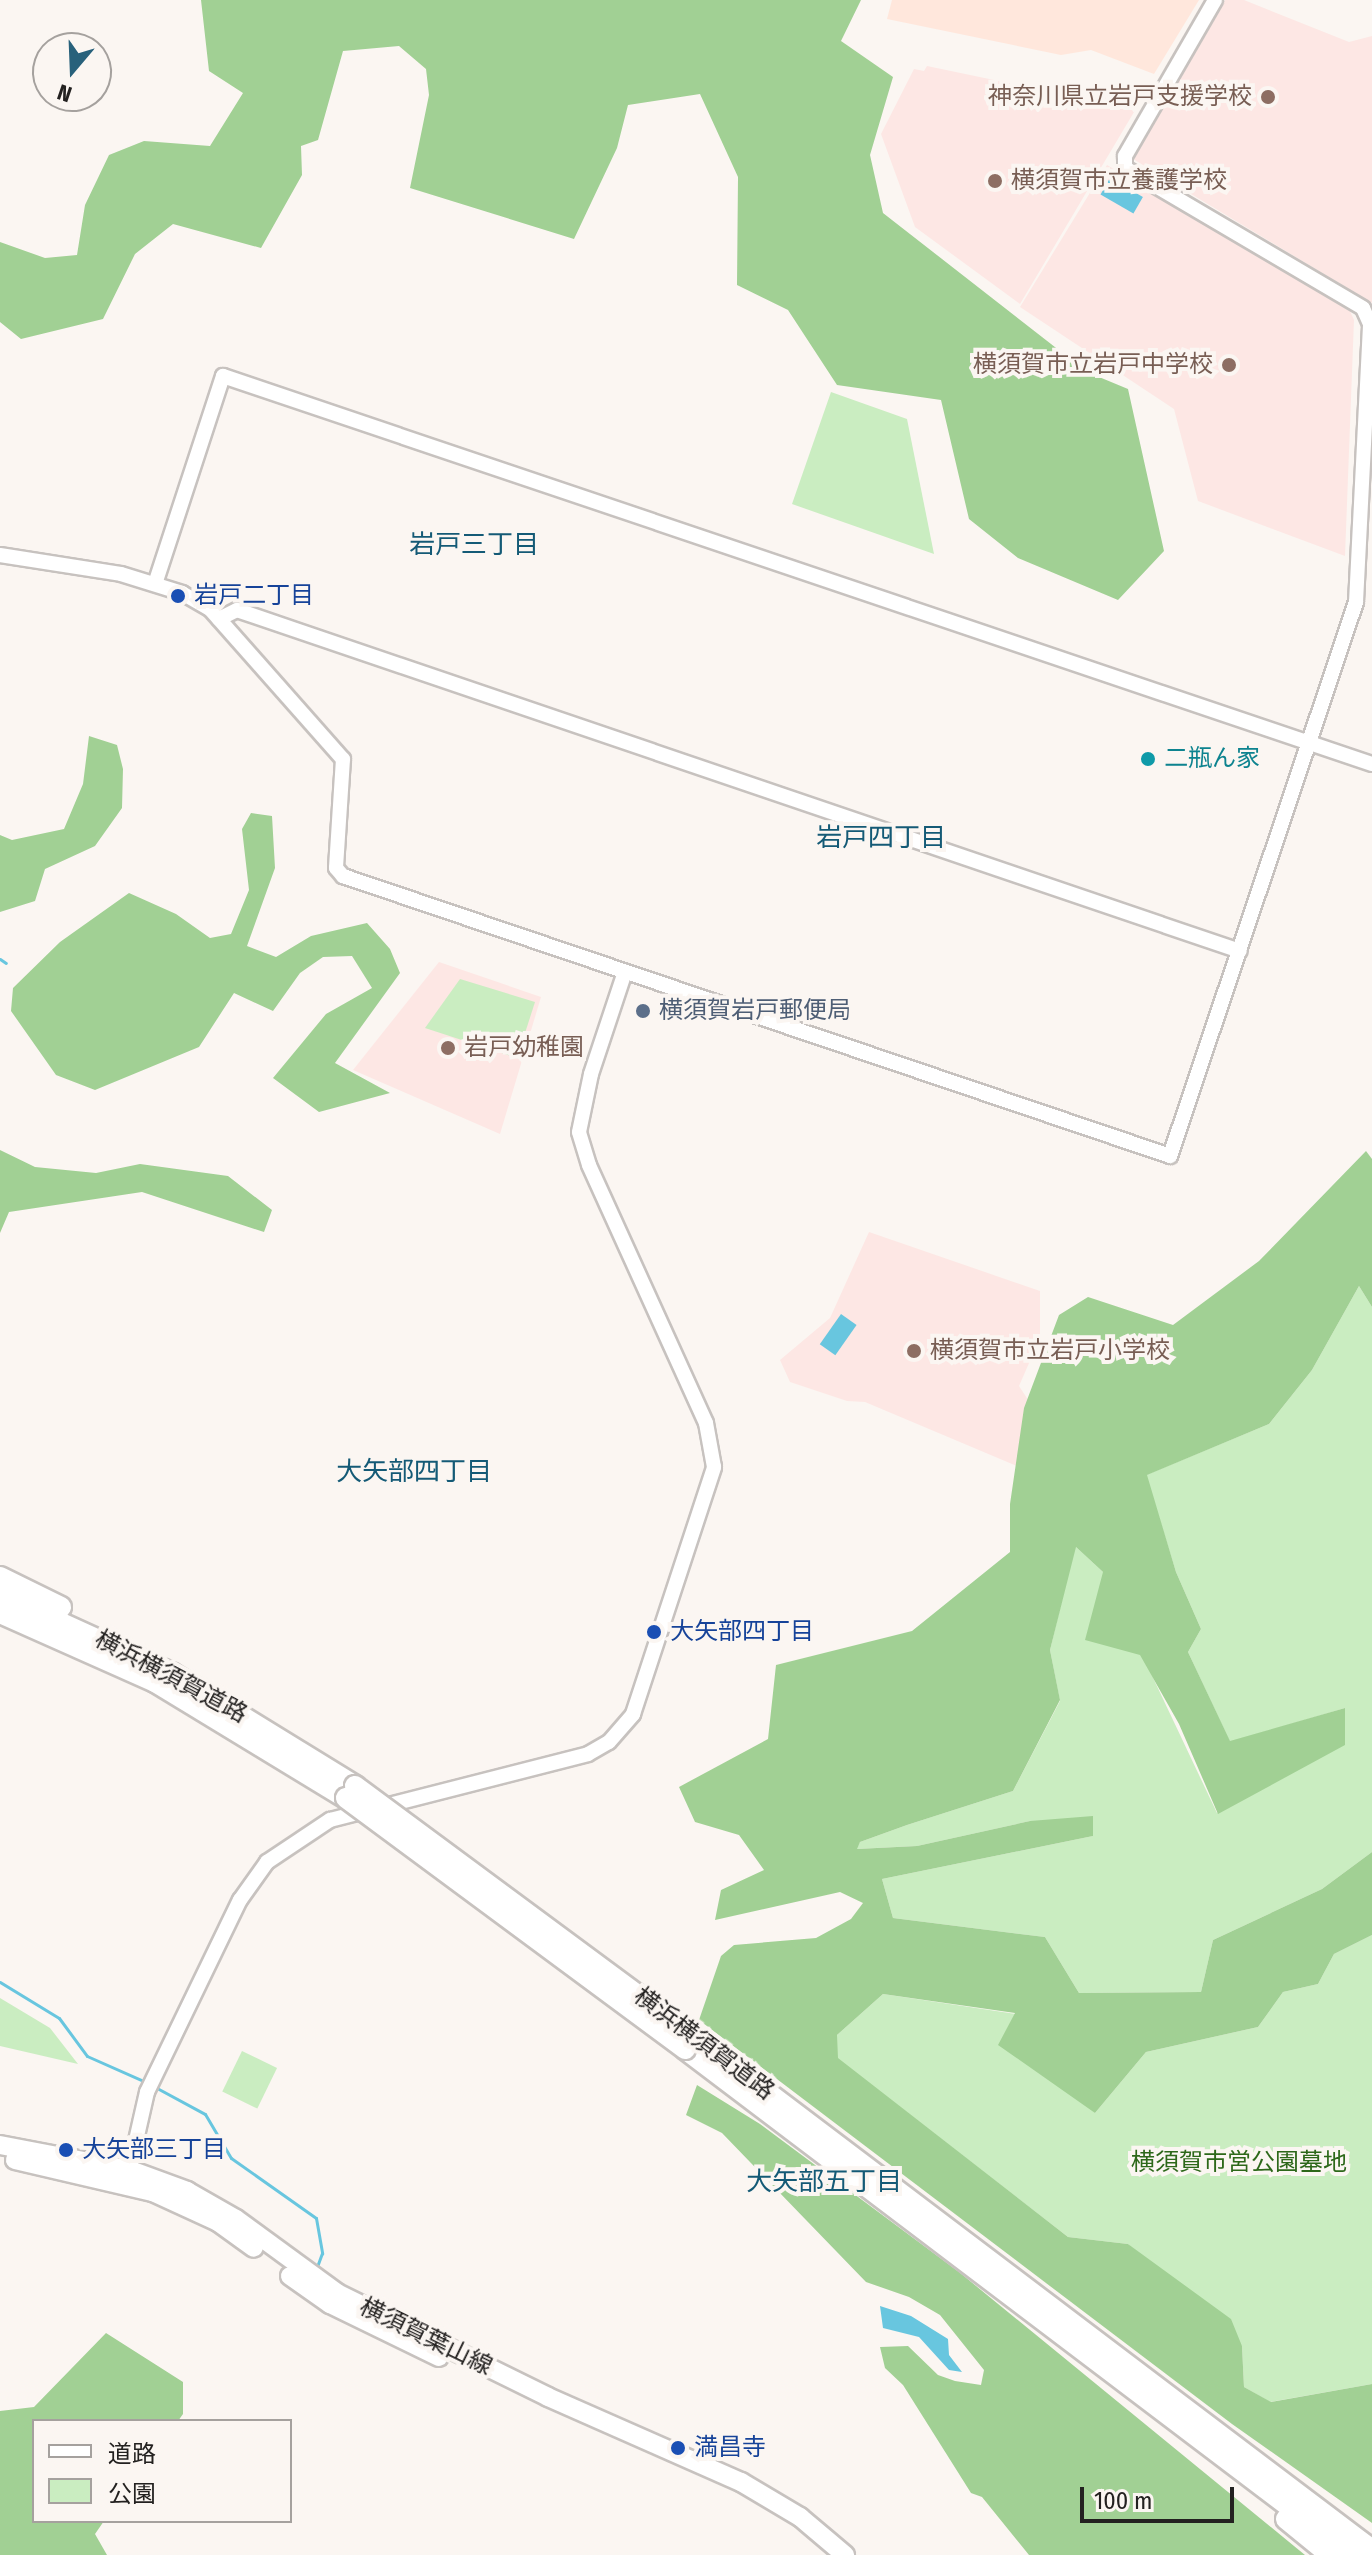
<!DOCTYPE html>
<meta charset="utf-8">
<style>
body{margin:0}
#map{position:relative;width:1372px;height:2555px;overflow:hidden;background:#fbf6f2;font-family:"Fira Sans Condensed","Noto Sans JP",sans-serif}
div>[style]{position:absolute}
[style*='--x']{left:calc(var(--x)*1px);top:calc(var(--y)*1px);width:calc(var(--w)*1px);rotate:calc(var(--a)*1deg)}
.commercial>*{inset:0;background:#ffe7dc}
.education>*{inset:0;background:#fde7e4}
.green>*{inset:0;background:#caedc1;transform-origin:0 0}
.forest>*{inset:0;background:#a1d094}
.water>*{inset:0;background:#68c6df;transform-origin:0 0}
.stream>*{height:3px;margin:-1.5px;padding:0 1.5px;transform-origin:1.5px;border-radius:1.5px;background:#68c6df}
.roads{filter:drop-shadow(2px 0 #c7c2bf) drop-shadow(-2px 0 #c7c2bf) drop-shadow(0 2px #c7c2bf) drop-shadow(0 -2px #c7c2bf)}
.tertiary>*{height:14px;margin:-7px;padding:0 7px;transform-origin:7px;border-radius:7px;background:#fff}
.primary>*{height:18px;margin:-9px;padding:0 9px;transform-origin:9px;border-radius:9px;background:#fff}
.motorway>*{height:20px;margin:-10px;padding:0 10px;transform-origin:10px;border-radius:10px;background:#fff}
.bridges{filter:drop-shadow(2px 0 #c7c2bf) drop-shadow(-2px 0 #c7c2bf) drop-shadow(0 2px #c7c2bf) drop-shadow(0 -2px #c7c2bf)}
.motorway-bridge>*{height:20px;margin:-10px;padding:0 10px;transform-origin:10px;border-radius:10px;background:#fff}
.dots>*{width:22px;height:22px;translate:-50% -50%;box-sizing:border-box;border:4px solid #fbf6f2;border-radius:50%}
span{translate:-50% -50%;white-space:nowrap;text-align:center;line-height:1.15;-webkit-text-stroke:8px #fbf6f2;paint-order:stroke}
.education-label{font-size:24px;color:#785e54}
.right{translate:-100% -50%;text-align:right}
.left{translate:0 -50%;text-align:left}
.transit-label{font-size:24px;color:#164399}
.culture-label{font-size:24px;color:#0d838f}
.service-label{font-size:24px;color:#4e5e75}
.street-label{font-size:24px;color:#232120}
.park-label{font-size:24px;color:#2d681a}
.neighbourhood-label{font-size:26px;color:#145a76}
.legend{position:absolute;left:32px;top:2419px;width:260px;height:104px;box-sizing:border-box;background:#fbf6f2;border:2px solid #a5a19e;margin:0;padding:10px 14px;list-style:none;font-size:24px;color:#232120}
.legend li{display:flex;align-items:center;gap:16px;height:40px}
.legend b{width:40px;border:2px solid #a5a19e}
.north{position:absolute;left:32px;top:32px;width:80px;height:80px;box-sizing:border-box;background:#fbf6f2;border:2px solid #a5a19e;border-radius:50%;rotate:199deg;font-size:22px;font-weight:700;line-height:32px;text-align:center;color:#232120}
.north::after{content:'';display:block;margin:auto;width:28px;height:36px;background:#28617b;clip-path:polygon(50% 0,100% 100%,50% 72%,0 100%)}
.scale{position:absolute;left:1080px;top:2487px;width:154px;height:36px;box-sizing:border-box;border:4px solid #232120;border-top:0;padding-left:10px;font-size:24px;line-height:28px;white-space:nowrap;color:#232120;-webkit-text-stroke:6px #fbf6f2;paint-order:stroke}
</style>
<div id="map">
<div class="commercial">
<div style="clip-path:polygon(892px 0,1199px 0,1154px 74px,1091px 50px,1061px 55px,887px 19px)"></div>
</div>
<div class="education">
<div style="clip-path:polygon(1225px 0,1244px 0,1349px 42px,1372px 36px,1372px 303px,1133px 159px,1131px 152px)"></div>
<div style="clip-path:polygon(927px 66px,1065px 95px,1093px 87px,1137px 107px,1020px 304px,915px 227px,881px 134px,914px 69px,924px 71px)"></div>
<div style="clip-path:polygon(1107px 165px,1350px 311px,1354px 320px,1345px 556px,1198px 501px,1174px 409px,1020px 307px)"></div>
<div style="clip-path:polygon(439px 962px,541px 997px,500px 1134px,353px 1070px)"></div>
<div style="clip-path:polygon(869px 1232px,1040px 1291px,1040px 1338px,1019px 1386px,1038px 1415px,1031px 1472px,865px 1402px,847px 1401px,790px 1382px,780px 1360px,830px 1318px)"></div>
</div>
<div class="green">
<div style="clip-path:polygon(831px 392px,907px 419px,934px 554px,792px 504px)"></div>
<div style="clip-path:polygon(460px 979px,535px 1002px,517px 1058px,425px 1028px)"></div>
<div style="clip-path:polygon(1359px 1286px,1372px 1307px,1372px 1852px,1322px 1889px,1213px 1940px,1201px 1992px,1079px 1993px,1045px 1937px,893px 1918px,882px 1879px,1093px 1836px,1030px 1821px,917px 1846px,856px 1849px,860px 1842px,907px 1825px,1013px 1791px,1060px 1701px,1050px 1650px,1075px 1546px,1103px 1572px,1217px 1813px,1345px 1708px,1230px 1742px,1188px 1652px,1201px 1629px,1176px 1572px,1146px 1475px,1269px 1424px,1312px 1370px)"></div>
<div style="clip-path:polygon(1372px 1935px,1372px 2384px,1270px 2402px,1244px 2387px,1242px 2346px,1128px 2244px,1068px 2237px,837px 2058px,837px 2035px,883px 1994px,1016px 2014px,1095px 2113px,1146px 2052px,1258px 2027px,1283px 1992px,1318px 1984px,1334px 1954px)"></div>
<div style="clip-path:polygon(0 1998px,50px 2028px,78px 2064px,0 2046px)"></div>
<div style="left:242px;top:2051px;width:39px;height:45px;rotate:26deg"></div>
</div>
<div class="forest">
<div style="clip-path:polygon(201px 0,861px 0,841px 41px,893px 77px,870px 155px,883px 213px,1087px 372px,1128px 389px,1164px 551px,1118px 600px,1018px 558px,969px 519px,941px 400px,837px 385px,788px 310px,737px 285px,738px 177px,700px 94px,628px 105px,617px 148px,574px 239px,410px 188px,429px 95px,426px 69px,399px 46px,343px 51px,318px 140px,301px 146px,302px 175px,261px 248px,173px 224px,135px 254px,103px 319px,21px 339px,0 322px,0 242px,45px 258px,77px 255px,85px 205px,109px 155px,144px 141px,210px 146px,243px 93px,209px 71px)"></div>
<div style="clip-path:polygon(89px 736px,117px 745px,123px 769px,122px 808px,95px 846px,45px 869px,35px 901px,0 912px,0 835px,12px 840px,64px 829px,83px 784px)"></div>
<div style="clip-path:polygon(251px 813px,272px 816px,275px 868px,247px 946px,276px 957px,311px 936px,367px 923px,390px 949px,400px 973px,335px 1063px,390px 1093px,319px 1112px,273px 1078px,326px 1014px,372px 988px,352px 956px,323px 957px,300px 973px,273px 1011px,234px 993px,199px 1047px,95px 1090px,56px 1075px,11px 1011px,13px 988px,60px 942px,129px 893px,176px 914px,210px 938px,231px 934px,249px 890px,242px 829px)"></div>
<div style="clip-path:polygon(0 1150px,35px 1167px,96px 1173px,140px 1164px,228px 1176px,272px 1210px,264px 1232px,142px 1192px,9px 1212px,0 1233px)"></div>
<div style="clip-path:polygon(1366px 1151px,1372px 1159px,1372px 1307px,1359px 1286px,1312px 1370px,1269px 1424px,1147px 1475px,1176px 1572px,1201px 1629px,1188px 1652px,1230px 1741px,1345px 1708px,1345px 1745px,1218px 1814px,1179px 1724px,1140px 1655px,1085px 1640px,1103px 1572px,1076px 1547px,1050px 1650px,1060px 1700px,1013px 1791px,907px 1825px,860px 1842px,857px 1849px,917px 1846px,1030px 1821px,1093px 1816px,1093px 1836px,882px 1879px,893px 1918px,1045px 1937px,1079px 1993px,1201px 1992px,1213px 1940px,1322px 1889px,1372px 1852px,1372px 1935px,1334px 1954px,1318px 1984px,1283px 1992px,1258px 2027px,1146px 2052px,1095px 2113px,998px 2045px,1015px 2013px,883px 1994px,837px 2035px,838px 2058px,1068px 2237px,1128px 2244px,1231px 2319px,1242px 2346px,1244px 2387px,1271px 2402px,1372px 2384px,1372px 2523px,1232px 2424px,699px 2020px,721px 1956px,734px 1945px,816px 1938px,851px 1919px,863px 1903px,840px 1892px,715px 1920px,721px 1890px,764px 1870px,739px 1835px,695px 1822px,679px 1787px,768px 1739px,776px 1665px,912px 1631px,1010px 1552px,1010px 1504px,1024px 1408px,1059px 1315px,1088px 1297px,1173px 1325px,1259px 1261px)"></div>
<div style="clip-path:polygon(697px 2085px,760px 2124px,959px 2272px,1305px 2555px,1029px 2555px,982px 2497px,971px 2493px,903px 2385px,885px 2368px,880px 2347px,908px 2346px,938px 2375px,955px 2381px,981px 2385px,984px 2370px,940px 2315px,909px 2297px,866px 2282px,722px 2133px,686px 2115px)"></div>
<div style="clip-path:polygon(106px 2333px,183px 2382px,183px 2414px,178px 2421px,34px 2421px,34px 2521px,104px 2521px,95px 2534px,107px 2555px,0 2555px,0 2411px,34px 2407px)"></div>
</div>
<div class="water">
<div style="left:1110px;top:178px;width:38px;height:19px;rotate:30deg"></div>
<div style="left:841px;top:1314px;width:19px;height:37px;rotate:35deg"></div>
<div style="clip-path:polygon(880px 2306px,911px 2316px,948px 2339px,949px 2355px,962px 2372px,949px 2370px,919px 2337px,883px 2328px)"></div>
</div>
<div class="stream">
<div style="--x:0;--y:959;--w:7;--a:34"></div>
<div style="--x:0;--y:1982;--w:69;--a:31.4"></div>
<div style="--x:59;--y:2018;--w:47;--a:53.6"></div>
<div style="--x:87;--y:2056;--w:67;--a:23.9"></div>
<div style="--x:155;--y:2087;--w:57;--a:28.4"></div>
<div style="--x:205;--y:2114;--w:51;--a:59.4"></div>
<div style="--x:231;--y:2158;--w:104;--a:35.2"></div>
<div style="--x:316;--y:2218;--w:36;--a:80"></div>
<div style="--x:322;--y:2253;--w:15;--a:110"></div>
</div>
<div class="roads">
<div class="tertiary">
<div style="--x:0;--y:555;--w:122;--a:8.9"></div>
<div style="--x:121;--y:574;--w:64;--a:17.3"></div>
<div style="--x:182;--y:593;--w:34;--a:30"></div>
<div style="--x:211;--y:610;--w:199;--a:48.5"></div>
<div style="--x:343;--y:759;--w:109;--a:93.7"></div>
<div style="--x:336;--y:868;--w:11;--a:49"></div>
<div style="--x:343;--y:876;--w:873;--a:18.7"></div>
<div style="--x:1170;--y:1156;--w:584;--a:-71.44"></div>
<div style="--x:1356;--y:602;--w:278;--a:-87.1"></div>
<div style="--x:1370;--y:324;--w:17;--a:-114"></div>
<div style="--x:1363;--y:308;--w:276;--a:-149.5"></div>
<div style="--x:1125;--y:168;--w:12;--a:-90"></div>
<div style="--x:1125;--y:156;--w:180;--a:-60"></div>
<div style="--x:155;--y:584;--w:219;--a:-71.9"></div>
<div style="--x:223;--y:376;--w:1213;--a:18.66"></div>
<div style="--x:219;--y:619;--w:20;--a:-27"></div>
<div style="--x:237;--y:610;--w:1059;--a:18.78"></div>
<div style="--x:127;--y:2180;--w:90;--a:-77.2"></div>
<div style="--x:147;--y:2092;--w:213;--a:-64.2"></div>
<div style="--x:240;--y:1900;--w:47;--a:-54.6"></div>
<div style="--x:267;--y:1862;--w:76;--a:-33.7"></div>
<div style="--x:330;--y:1820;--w:266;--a:-14.3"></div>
<div style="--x:588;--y:1754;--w:24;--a:-30"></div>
<div style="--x:609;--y:1742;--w:37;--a:-49"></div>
<div style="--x:633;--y:1714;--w:260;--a:-71.8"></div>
<div style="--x:714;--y:1467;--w:45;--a:-100.3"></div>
<div style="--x:706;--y:1423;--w:283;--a:-114.4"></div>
<div style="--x:589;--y:1165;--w:34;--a:-107"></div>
<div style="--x:579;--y:1132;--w:59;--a:-78.3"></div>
<div style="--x:591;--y:1074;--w:108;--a:-71.6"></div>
</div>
<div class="primary">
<div style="--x:0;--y:2145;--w:132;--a:10.9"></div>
<div style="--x:130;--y:2170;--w:61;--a:20.2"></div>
<div style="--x:187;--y:2191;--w:56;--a:29.7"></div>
<div style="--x:236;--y:2219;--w:125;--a:36.2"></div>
<div style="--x:337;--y:2293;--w:235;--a:26.2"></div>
<div style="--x:548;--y:2397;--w:211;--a:23.8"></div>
<div style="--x:741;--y:2482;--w:69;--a:30.7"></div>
<div style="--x:800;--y:2517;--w:59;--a:40.2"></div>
<div style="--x:15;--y:2160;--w:142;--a:13.1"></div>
<div style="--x:153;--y:2192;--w:72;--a:24.8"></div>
<div style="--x:218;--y:2222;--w:44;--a:35.8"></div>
<div style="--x:290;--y:2276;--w:49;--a:35"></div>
<div style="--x:330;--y:2304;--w:121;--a:25.9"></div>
</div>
<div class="motorway">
<div style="--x:0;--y:1577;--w:68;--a:26.2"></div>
<div style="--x:0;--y:1595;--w:190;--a:24.5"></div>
<div style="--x:173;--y:1674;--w:214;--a:31.6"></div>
<div style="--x:0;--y:1613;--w:170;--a:24"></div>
<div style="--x:155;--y:1682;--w:223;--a:31.3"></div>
<div style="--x:694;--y:2037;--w:850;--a:37.11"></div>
<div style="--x:685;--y:2049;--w:838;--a:37.14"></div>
<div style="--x:1286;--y:2519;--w:57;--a:39.3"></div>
</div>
</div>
<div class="bridges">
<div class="motorway-bridge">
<div style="--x:355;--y:1786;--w:422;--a:36.5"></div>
<div style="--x:346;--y:1798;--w:422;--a:36.5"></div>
</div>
</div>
<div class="dots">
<div style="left:1268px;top:97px;background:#8d6e63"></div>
<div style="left:995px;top:181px;background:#8d6e63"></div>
<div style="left:1229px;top:365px;background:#8d6e63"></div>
<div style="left:178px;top:596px;background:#1a4fb4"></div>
<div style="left:1148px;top:759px;background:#0f9aa8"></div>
<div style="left:643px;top:1011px;background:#5c6f8a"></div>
<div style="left:448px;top:1048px;background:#8d6e63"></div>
<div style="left:914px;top:1351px;background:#8d6e63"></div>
<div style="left:654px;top:1632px;background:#1a4fb4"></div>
<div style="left:66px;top:2150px;background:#1a4fb4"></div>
<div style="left:678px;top:2448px;background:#1a4fb4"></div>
</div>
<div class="education-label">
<span class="right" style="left:1252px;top:97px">神奈川県立岩戸支援学校</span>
<span class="left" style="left:1011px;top:181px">横須賀市立養護学校</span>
<span class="right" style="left:1213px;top:365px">横須賀市立岩戸中学校</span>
<span class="left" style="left:464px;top:1048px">岩戸幼稚園</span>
<span class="left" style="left:930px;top:1351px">横須賀市立岩戸小学校</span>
</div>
<div class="transit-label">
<span class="left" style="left:194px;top:596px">岩戸二丁目</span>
<span class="left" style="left:670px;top:1632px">大矢部四丁目</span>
<span class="left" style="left:82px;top:2150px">大矢部三丁目</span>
<span class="left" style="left:694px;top:2448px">満昌寺</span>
</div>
<div class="culture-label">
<span class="left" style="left:1164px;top:759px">二瓶ん家</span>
</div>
<div class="service-label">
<span class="left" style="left:659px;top:1011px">横須賀岩戸郵便局</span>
</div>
<div class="street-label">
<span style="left:171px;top:1677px;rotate:28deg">横浜横須賀道路</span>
<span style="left:704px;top:2044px;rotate:37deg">横浜横須賀道路</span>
<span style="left:426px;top:2337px;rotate:26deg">横須賀葉山線</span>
</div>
<div class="park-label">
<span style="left:1239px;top:2163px">横須賀市営公園墓地</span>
</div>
<div class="neighbourhood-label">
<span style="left:474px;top:545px">岩戸三丁目</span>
<span style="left:881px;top:838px">岩戸四丁目</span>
<span style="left:414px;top:1472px">大矢部四丁目</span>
<span style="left:824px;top:2182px">大矢部五丁目</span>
</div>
<ul class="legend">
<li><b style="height:10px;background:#fff"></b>道路</li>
<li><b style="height:22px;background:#caedc1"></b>公園</li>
</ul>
<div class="north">N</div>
<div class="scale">100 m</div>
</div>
